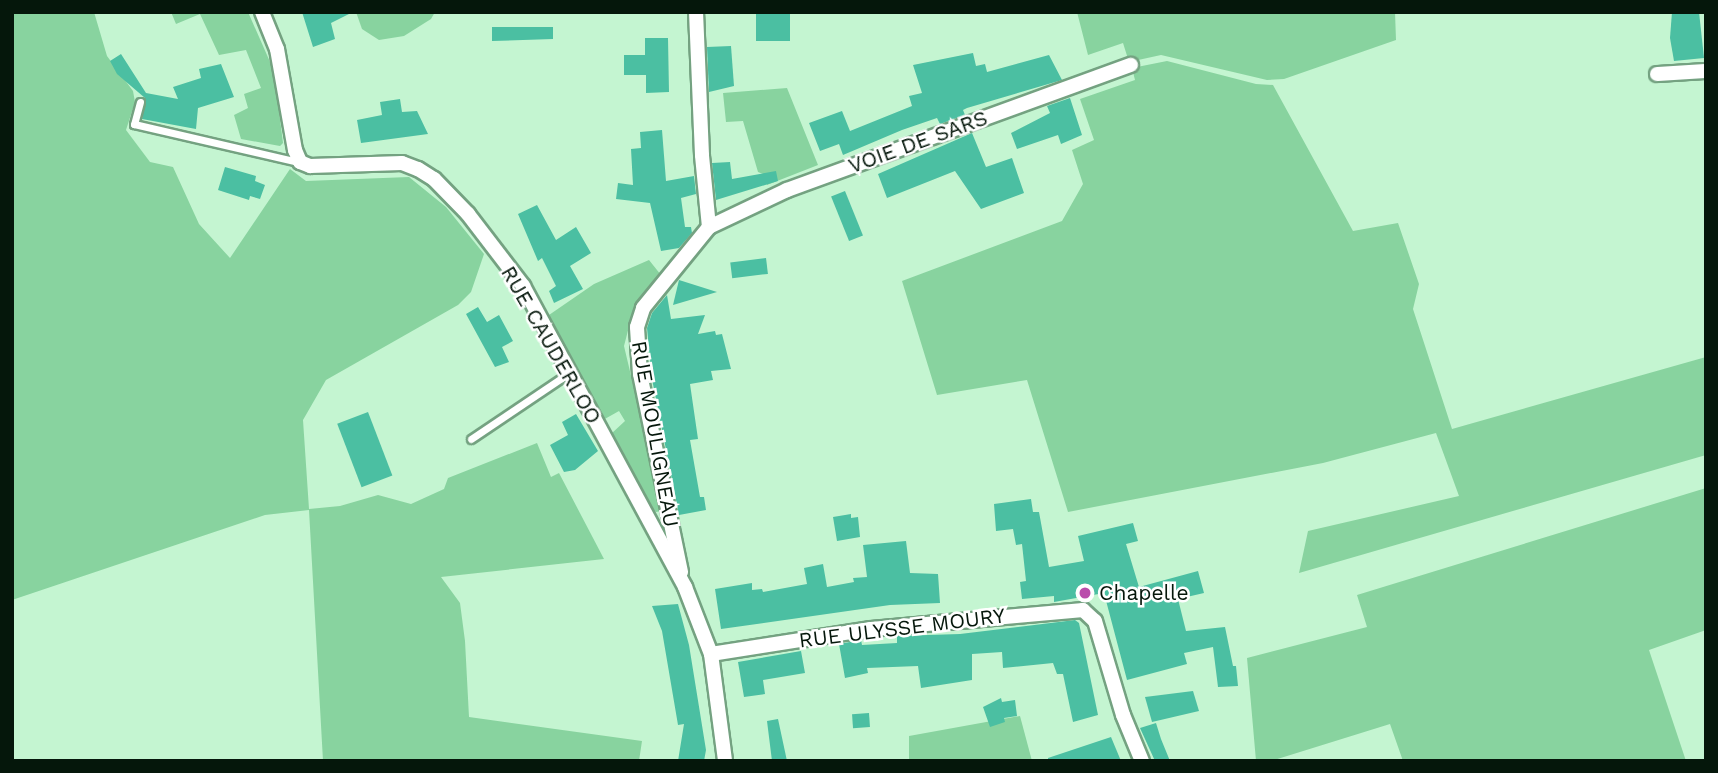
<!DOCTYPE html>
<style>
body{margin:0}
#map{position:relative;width:1718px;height:773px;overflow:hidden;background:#c4f5d1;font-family:"Work Sans",sans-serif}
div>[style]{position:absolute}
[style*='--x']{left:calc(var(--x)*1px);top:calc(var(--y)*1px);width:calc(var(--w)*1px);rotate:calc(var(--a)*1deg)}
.green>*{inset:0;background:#88d39f}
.building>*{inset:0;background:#4bbfa2;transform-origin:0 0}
.roads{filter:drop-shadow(2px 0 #74a281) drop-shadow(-2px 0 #74a281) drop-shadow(0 2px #74a281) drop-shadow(0 -2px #74a281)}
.lane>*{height:7px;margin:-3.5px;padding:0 3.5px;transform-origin:3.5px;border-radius:3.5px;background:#fff}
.street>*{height:14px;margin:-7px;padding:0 7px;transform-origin:7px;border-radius:7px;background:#fff}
.dots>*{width:19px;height:19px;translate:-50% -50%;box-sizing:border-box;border:4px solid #fff;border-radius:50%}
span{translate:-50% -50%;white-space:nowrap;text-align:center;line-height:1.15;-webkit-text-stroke:5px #fff;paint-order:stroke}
.street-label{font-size:21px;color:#05170b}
.poi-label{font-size:21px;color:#05170b}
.left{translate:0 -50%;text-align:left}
.frame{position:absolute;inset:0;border:14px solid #05170b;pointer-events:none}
</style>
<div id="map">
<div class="green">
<div style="clip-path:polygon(12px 12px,94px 12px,107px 56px,133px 91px,135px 102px,126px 130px,150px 162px,173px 167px,199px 224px,230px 258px,290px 169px,306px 181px,409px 177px,446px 207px,484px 254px,471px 292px,458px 305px,326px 380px,303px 420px,309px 509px,340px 506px,378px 495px,411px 504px,444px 489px,448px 478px,537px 443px,551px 477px,559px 473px,604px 559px,441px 577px,460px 603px,465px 641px,469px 717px,642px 741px,639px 761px,323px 761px,309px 510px,265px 515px,12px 600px)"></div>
<div style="clip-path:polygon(171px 12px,248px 12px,274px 71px,283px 143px,280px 146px,241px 139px,234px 115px,248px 108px,244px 94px,261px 88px,246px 50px,219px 55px,200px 14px,176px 24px)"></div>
<div style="clip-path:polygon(356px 12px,435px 12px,431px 19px,404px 36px,379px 40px,362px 29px)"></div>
<div style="clip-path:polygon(1077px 12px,1395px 12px,1396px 40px,1284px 79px,1267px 80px,1161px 55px,1129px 62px,1123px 43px,1088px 55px)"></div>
<div style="clip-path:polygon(1167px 61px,1256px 84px,1273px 85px,1353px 231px,1398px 223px,1419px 284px,1413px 309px,1452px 429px,1706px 357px,1706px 455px,1299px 573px,1308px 531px,1459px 496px,1436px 433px,1323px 463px,1068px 512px,1027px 380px,937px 395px,902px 281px,1062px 221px,1083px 184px,1072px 150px,1094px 140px,1080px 99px,1135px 80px,1132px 68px)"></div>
<div style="clip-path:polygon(787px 88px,818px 165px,767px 185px,763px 174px,758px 172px,743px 121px,726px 122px,723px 93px)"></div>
<div style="clip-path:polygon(649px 260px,661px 275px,633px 311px,624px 346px,662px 507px,661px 511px,656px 512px,651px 509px,611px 434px,625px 421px,619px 411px,603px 420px,549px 315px,594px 284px)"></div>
<div style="clip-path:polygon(1706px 488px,1706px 630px,1649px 650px,1686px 761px,1403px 761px,1390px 724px,1271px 761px,1256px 761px,1247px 658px,1367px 627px,1357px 595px)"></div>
<div style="clip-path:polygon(1020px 716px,1032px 761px,909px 761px,909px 736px)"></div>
</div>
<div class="building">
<div style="clip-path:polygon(302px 12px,353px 12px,331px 23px,335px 39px,313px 47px)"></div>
<div style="left:756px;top:12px;width:34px;height:29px"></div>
<div style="clip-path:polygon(1672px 12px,1699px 12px,1704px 58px,1674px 61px,1670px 38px)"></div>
<div style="clip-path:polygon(492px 27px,553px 27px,553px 39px,492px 41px)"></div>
<div style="clip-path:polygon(645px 38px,668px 38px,669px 92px,646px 93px,646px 75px,624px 75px,624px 55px,645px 55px)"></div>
<div style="clip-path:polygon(731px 46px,734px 86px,709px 92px,707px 47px)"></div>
<div style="clip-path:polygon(973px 53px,976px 66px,985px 64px,987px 72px,1049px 55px,1062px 80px,967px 108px,963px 110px,965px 115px,940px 124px,937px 118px,902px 130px,843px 155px,839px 144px,820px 151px,809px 123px,842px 111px,850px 131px,912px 106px,909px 96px,922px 93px,913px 65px)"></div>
<div style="clip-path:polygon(121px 54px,146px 93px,178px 99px,173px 87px,201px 78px,199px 69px,221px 64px,234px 97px,198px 108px,196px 129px,142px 119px,145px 98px,117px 74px,110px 61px)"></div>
<div style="clip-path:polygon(1070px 98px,1082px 135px,1061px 144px,1058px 135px,1017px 149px,1011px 133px,1050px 113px,1047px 106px)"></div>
<div style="clip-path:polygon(400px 99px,402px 112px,417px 111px,428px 134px,361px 143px,357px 120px,382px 115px,380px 102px)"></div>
<div style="clip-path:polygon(662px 130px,666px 181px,694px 176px,696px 194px,681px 198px,685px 227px,691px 227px,692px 233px,679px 248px,661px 251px,650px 203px,616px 199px,618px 183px,633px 185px,631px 149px,641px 148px,640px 132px)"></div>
<div style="clip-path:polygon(972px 133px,986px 167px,1012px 158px,1024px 193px,981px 209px,955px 171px,887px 198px,878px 174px)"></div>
<div style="clip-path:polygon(730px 162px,732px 179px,776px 171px,778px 181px,716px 200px,712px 163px)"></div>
<div style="clip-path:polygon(225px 167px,256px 176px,255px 181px,265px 185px,260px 199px,250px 196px,249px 200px,218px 190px)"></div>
<div style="left:845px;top:191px;width:48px;height:15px;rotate:68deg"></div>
<div style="clip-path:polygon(537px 205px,556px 240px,576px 227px,591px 253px,570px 266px,583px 289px,554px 303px,549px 291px,556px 286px,542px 258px,538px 261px,518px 214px)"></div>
<div style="left:766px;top:258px;width:16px;height:36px;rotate:83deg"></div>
<div style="clip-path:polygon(679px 280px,717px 292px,673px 305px)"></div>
<div style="clip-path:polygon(667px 295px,671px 319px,705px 315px,698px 334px,715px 331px,716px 335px,722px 334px,731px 369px,711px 371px,713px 380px,690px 384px,698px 439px,690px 440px,700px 497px,704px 497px,706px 510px,679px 515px,652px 379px,647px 328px,652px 313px)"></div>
<div style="clip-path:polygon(478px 307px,487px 322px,499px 315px,513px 341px,502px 347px,509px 362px,495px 367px,466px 314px)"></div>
<div style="left:368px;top:412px;width:68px;height:33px;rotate:69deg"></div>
<div style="clip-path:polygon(576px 414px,598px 451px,575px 470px,564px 472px,550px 445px,568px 435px,562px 422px)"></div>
<div style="clip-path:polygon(1031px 499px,1033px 512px,1039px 512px,1049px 567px,1084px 561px,1078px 536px,1133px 523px,1138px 541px,1126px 544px,1139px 587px,1198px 571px,1204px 593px,1178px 599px,1186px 631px,1225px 627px,1233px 666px,1236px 666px,1238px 686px,1218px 687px,1213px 647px,1184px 653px,1187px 664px,1127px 680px,1104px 593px,1054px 602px,1054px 596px,1022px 599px,1020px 582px,1026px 581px,1022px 544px,1016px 545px,1013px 529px,996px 531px,994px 504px)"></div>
<div style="clip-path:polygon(851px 514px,851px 518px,858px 517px,860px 537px,837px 541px,833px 517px)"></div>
<div style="clip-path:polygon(906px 541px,910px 573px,938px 574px,940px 603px,890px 605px,721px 629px,715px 589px,752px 583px,752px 590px,762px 589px,763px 592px,807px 584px,804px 568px,823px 564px,827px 587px,854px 582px,853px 578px,867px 577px,863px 545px)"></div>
<div style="clip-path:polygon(678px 604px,689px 645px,706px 750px,704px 761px,678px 761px,684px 724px,678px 725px,662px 631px,652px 606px)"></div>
<div style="clip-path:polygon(1075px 620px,1079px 623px,1098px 715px,1073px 722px,1063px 674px,1057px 674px,1053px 663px,1003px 668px,1002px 652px,972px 654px,972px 680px,921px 688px,918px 666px,867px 668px,868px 673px,845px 678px,839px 644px,861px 640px,862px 645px,897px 643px,897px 636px,960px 634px)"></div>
<div style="clip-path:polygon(801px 651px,805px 673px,763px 680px,765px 694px,744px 697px,738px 662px)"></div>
<div style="clip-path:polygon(1193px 691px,1199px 711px,1152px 722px,1145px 697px)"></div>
<div style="clip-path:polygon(1001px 698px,1002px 702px,1015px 700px,1017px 716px,1004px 718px,1005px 722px,990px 727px,983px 707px)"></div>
<div style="left:869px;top:713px;width:14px;height:17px;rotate:86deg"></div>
<div style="clip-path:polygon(778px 719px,787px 761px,772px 761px,767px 721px)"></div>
<div style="clip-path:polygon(1156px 723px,1161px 739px,1170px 761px,1155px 761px,1140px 728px)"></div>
<div style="clip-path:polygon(1111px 737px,1121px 761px,1048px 761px,1048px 758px)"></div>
</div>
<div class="roads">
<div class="lane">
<div style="--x:140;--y:102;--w:23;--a:105"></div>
<div style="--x:134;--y:124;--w:168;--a:13"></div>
<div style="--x:471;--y:439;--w:118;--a:-34"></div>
</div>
<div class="street">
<div style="--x:262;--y:12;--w:40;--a:68"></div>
<div style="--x:277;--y:49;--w:103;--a:79.9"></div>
<div style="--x:295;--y:150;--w:13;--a:67"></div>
<div style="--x:300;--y:162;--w:11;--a:22"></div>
<div style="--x:310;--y:166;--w:92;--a:-1.9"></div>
<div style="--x:402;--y:163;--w:17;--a:21"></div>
<div style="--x:418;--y:169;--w:19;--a:32"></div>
<div style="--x:434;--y:179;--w:49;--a:45.8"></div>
<div style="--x:468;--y:214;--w:91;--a:52.6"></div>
<div style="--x:523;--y:286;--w:342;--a:61.7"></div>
<div style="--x:685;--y:587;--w:72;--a:68.8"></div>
<div style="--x:711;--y:654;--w:108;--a:82.5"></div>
<div style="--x:1657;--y:74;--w:49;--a:-3.5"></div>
<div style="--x:709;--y:227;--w:86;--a:-25.4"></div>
<div style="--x:787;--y:190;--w:366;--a:-20"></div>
<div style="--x:681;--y:572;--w:202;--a:-101.7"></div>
<div style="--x:640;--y:374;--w:47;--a:-93.7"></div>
<div style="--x:637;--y:327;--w:20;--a:-72"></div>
<div style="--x:643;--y:308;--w:104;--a:-50.8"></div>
<div style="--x:709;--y:227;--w:72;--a:-95.6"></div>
<div style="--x:702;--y:155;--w:143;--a:-92.4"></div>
<div style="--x:711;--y:654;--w:162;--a:-8.9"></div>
<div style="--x:871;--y:629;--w:213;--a:-5.1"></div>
<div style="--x:1083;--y:610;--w:16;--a:43"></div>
<div style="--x:1095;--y:621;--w:98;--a:73.4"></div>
<div style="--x:1123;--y:715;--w:50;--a:67.6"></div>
</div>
</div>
<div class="dots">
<div style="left:1085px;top:593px;background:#ba4cab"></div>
</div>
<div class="street-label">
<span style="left:918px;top:142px;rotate:-20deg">VOIE DE SARS</span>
<span style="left:551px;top:345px;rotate:60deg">RUE CAUDERLOO</span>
<span style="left:655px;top:434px;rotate:80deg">RUE MOULIGNEAU</span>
<span style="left:902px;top:628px;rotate:-7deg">RUE ULYSSE MOURY</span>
</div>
<div class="poi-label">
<span class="left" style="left:1099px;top:593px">Chapelle</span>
</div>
<div class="frame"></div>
</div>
